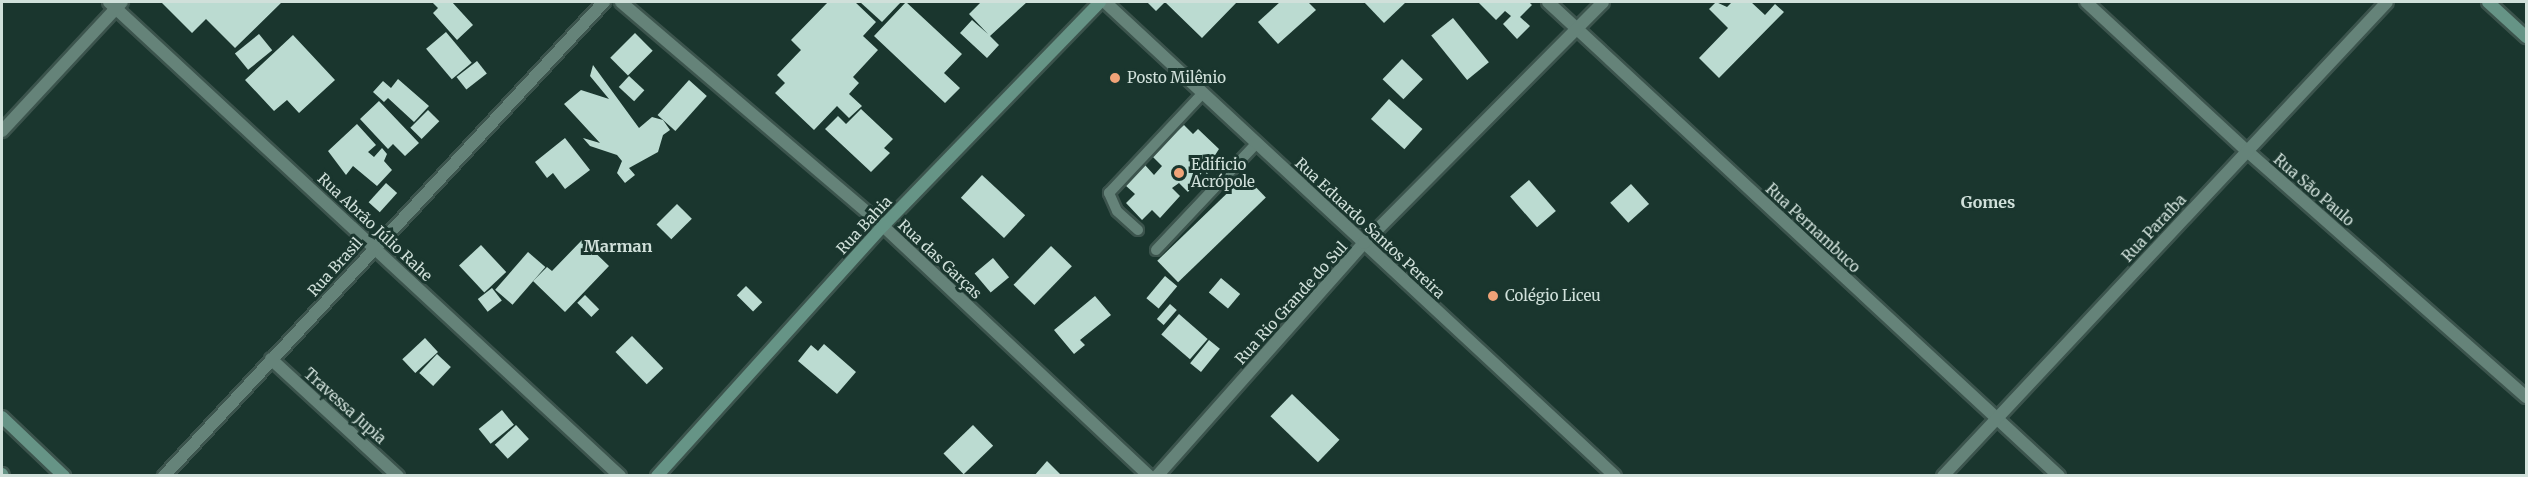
<!DOCTYPE html>
<meta charset="utf-8">
<style>
body{margin:0}
#map{position:relative;width:2528px;height:477px;overflow:hidden;background:#1a362e;font-family:Merriweather,serif}
div>[style]{position:absolute}
[style*='--x']{left:calc(var(--x)*1px);top:calc(var(--y)*1px);width:calc(var(--w)*1px);rotate:calc(var(--a)*1deg)}
.building>*{inset:0;background:#bbdbd1;transform-origin:0 0}
.roads{filter:drop-shadow(2px 0 #3c544d) drop-shadow(-2px 0 #3c544d) drop-shadow(0 2px #3c544d) drop-shadow(0 -2px #3c544d)}
.lane>*{height:10px;margin:-5px;padding:0 5px;transform-origin:5px;border-radius:5px;background:#658379}
.street>*{height:12px;margin:-6px;padding:0 6px;transform-origin:6px;border-radius:6px;background:#658379}
.secondary>*{height:12px;margin:-6px;padding:0 6px;transform-origin:6px;border-radius:6px;background:#669486}
.dots>*{width:16px;height:16px;translate:-50% -50%;box-sizing:border-box;border:3px solid #1a362e;border-radius:50%}
span{translate:-50% -50%;white-space:nowrap;text-align:center;line-height:1.15;-webkit-text-stroke:6px #1a362e;paint-order:stroke}
.poi-label{font-size:15px;color:#d0e0da}
.left{translate:0 -50%;text-align:left}
.street-label{font-size:15px;color:#d0e0da}
.neighbourhood-label{font-size:16px;color:#d0e0da;font-weight:700}
.frame{position:absolute;inset:0;border:3px solid #d0e0da;pointer-events:none}
</style>
<div id="map">
<div class="building">
<div style="clip-path:polygon(161px 2px,282px 2px,235px 48px,206px 19px,192px 33px)"></div>
<div style="clip-path:polygon(432px 2px,452px 2px,473px 25px,457px 40px,433px 13px,438px 8px)"></div>
<div style="clip-path:polygon(828px 2px,855px 2px,876px 22px,863px 36px,878px 50px,853px 77px,859px 83px,849px 94px,862px 106px,849px 118px,837px 106px,814px 130px,775px 93px,785px 83px,777px 75px,801px 50px,791px 40px)"></div>
<div style="clip-path:polygon(860px 2px,901px 2px,882px 22px)"></div>
<div style="clip-path:polygon(906px 2px,962px 54px,944px 73px,960px 88px,945px 103px,874px 36px)"></div>
<div style="clip-path:polygon(981px 2px,1027px 2px,990px 36px,999px 45px,987px 58px,960px 33px,972px 20px,988px 34px,969px 14px)"></div>
<div style="clip-path:polygon(1147px 2px,1237px 2px,1202px 38px,1165px 2px,1156px 11px)"></div>
<div style="clip-path:polygon(1280px 2px,1308px 2px,1316px 10px,1278px 44px,1258px 22px)"></div>
<div style="clip-path:polygon(1364px 2px,1406px 2px,1384px 23px)"></div>
<div style="clip-path:polygon(1478px 2px,1529px 2px,1532px 5px,1520px 17px,1530px 26px,1517px 39px,1503px 24px,1511px 16px,1505px 11px,1496px 20px)"></div>
<div style="clip-path:polygon(1716px 2px,1727px 7px,1732px 2px,1751px 2px,1765px 15px,1775px 4px,1784px 12px,1719px 78px,1699px 58px,1728px 28px,1709px 9px)"></div>
<div style="left:1453px;top:18px;width:57px;height:28px;rotate:51deg"></div>
<div style="left:446px;top:32px;width:40px;height:26px;rotate:50deg"></div>
<div style="left:635px;top:33px;width:25px;height:35px;rotate:45deg"></div>
<div style="left:259px;top:34px;width:21px;height:31px;rotate:51deg"></div>
<div style="clip-path:polygon(293px 35px,335px 80px,299px 113px,287px 100px,274px 111px,245px 80px)"></div>
<div style="left:1402px;top:59px;width:29px;height:28px;rotate:44deg"></div>
<div style="left:477px;top:61px;width:16px;height:26px;rotate:52deg"></div>
<div style="clip-path:polygon(593px 65px,639px 128px,652px 117px,663px 120px,670px 130px,663px 135px,658px 152px,629px 168px,635px 175px,625px 183px,617px 173px,622px 161px,617px 155px,590px 146px,583px 138px,600px 143px,564px 104px,581px 90px,609px 99px,590px 76px)"></div>
<div style="left:629px;top:76px;width:21px;height:15px;rotate:43deg"></div>
<div style="clip-path:polygon(398px 79px,429px 106px,414px 122px,388px 98px,384px 102px,373px 92px,383px 81px,391px 88px)"></div>
<div style="left:689px;top:80px;width:24px;height:47px;rotate:42deg"></div>
<div style="left:1389px;top:99px;width:45px;height:27px;rotate:42deg"></div>
<div style="clip-path:polygon(379px 101px,419px 143px,405px 156px,393px 144px,388px 149px,360px 119px)"></div>
<div style="clip-path:polygon(861px 109px,893px 139px,884px 148px,890px 153px,871px 172px,825px 129px,838px 116px,846px 124px)"></div>
<div style="left:428px;top:110px;width:16px;height:25px;rotate:45deg"></div>
<div style="clip-path:polygon(357px 124px,376px 145px,368px 152px,374px 157px,382px 148px,387px 154px,384px 161px,392px 170px,377px 186px,353px 166px,346px 175px,328px 151px)"></div>
<div style="clip-path:polygon(1184px 125px,1193px 134px,1198px 129px,1219px 149px,1208px 166px,1211px 170px,1207px 174px,1203px 171px,1188px 192px,1179px 183px,1172px 188px,1180px 196px,1160px 218px,1152px 210px,1142px 220px,1126px 203px,1135px 194px,1125px 185px,1145px 165px,1154px 175px,1162px 166px,1151px 155px,1168px 140px,1172px 131px,1175px 133px)"></div>
<div style="clip-path:polygon(565px 138px,590px 170px,565px 189px,553px 173px,547px 178px,535px 162px)"></div>
<div style="left:982px;top:175px;width:59px;height:31px;rotate:43deg"></div>
<div style="left:1245px;top:176px;width:30px;height:122px;rotate:46deg"></div>
<div style="left:1529px;top:180px;width:41px;height:25px;rotate:49deg"></div>
<div style="left:386px;top:183px;width:15px;height:26px;rotate:42deg"></div>
<div style="left:1631px;top:184px;width:27px;height:28px;rotate:48deg"></div>
<div style="left:677px;top:204px;width:21px;height:29px;rotate:45deg"></div>
<div style="clip-path:polygon(582px 240px,609px 266px,565px 312px,533px 281px,547px 267px,552px 271px)"></div>
<div style="left:481px;top:245px;width:37px;height:30px;rotate:47deg"></div>
<div style="left:1051px;top:246px;width:29px;height:54px;rotate:44deg"></div>
<div style="left:528px;top:252px;width:23px;height:50px;rotate:41deg"></div>
<div style="left:993px;top:258px;width:25px;height:24px;rotate:50deg"></div>
<div style="left:1165px;top:276px;width:16px;height:29px;rotate:40deg"></div>
<div style="left:1221px;top:278px;width:25px;height:19px;rotate:40deg"></div>
<div style="left:746px;top:286px;width:23px;height:13px;rotate:45deg"></div>
<div style="left:492px;top:288px;width:16px;height:18px;rotate:52deg"></div>
<div style="left:585px;top:295px;width:20px;height:11px;rotate:45deg"></div>
<div style="clip-path:polygon(1095px 296px,1111px 315px,1080px 340px,1085px 345px,1074px 354px,1054px 330px)"></div>
<div style="left:1170px;top:304px;width:9px;height:20px;rotate:41deg"></div>
<div style="left:1179px;top:314px;width:38px;height:27px;rotate:41deg"></div>
<div style="left:632px;top:336px;width:45px;height:23px;rotate:46deg"></div>
<div style="left:425px;top:338px;width:19px;height:31px;rotate:47deg"></div>
<div style="left:1209px;top:340px;width:14px;height:30px;rotate:39deg"></div>
<div style="clip-path:polygon(824px 344px,856px 372px,837px 394px,798px 361px,811px 345px,818px 351px)"></div>
<div style="left:437px;top:354px;width:19px;height:26px;rotate:43deg"></div>
<div style="left:1292px;top:394px;width:66px;height:31px;rotate:44deg"></div>
<div style="left:502px;top:410px;width:19px;height:30px;rotate:51deg"></div>
<div style="left:516px;top:425px;width:19px;height:29px;rotate:47deg"></div>
<div style="left:973px;top:425px;width:29px;height:41px;rotate:46deg"></div>
<div style="clip-path:polygon(1047px 461px,1062px 476px,1034px 476px)"></div>
</div>
<div class="roads">
<div class="lane">
<div style="--x:1138;--y:230;--w:28;--a:-138"></div>
<div style="--x:1117;--y:211;--w:20;--a:-114"></div>
<div style="--x:1109;--y:193;--w:137;--a:-46.8"></div>
<div style="--x:1156;--y:250;--w:147;--a:-46.7"></div>
</div>
<div class="street">
<div style="--x:109;--y:2;--w:697;--a:42.85"></div>
<div style="--x:621;--y:2;--w:345;--a:40.5"></div>
<div style="--x:883;--y:226;--w:365;--a:43.2"></div>
<div style="--x:1105;--y:2;--w:696;--a:42.9"></div>
<div style="--x:1548;--y:2;--w:697;--a:42.85"></div>
<div style="--x:2086;--y:2;--w:219;--a:42.8"></div>
<div style="--x:2247;--y:151;--w:372;--a:41.4"></div>
<div style="--x:2;--y:131;--w:176;--a:-47.1"></div>
<div style="--x:271;--y:359;--w:173;--a:42.7"></div>
<div style="--x:164;--y:476;--w:647;--a:-47.13"></div>
<div style="--x:1157;--y:476;--w:312;--a:-48.4"></div>
<div style="--x:1364;--y:243;--w:339;--a:-45.2"></div>
<div style="--x:1943;--y:476;--w:649;--a:-46.87"></div>
</div>
<div class="secondary">
<div style="--x:2488;--y:2;--w:52;--a:42.6"></div>
<div style="--x:2;--y:417;--w:86;--a:43.6"></div>
<div style="--x:2;--y:474;--w:2;--a:63"></div>
<div style="--x:657;--y:476;--w:337;--a:-47.9"></div>
<div style="--x:883;--y:226;--w:312;--a:-45.9"></div>
</div>
</div>
<div class="dots">
<div style="left:1115px;top:78px;background:#f0a378"></div>
<div style="left:1179px;top:173px;background:#f0a378"></div>
<div style="left:1493px;top:296px;background:#f0a378"></div>
</div>
<div class="poi-label">
<span class="left" style="left:1127px;top:78px">Posto Milênio</span>
<span class="left" style="left:1191px;top:173px">Edificio<br>Acrópole</span>
<span class="left" style="left:1505px;top:296px">Colégio Liceu</span>
</div>
<div class="street-label">
<span style="left:2314px;top:190px;rotate:41deg">Rua São Paulo</span>
<span style="left:864px;top:225px;rotate:-47deg">Rua Bahia</span>
<span style="left:375px;top:227px;rotate:43deg">Rua Abrão Júlio Rahe</span>
<span style="left:1370px;top:228px;rotate:43deg">Rua Eduardo Santos Pereira</span>
<span style="left:1813px;top:228px;rotate:43deg">Rua Pernambuco</span>
<span style="left:2154px;top:228px;rotate:-47deg">Rua Paraíba</span>
<span style="left:940px;top:259px;rotate:43deg">Rua das Garças</span>
<span style="left:335px;top:267px;rotate:-48deg">Rua Brasil</span>
<span style="left:1291px;top:303px;rotate:-48deg">Rua Rio Grande do Sul</span>
<span style="left:345px;top:406px;rotate:42deg">Travessa Jupia</span>
</div>
<div class="neighbourhood-label">
<span style="left:1988px;top:202px">Gomes</span>
<span style="left:618px;top:246px">Marman</span>
</div>
<div class="frame"></div>
</div>
